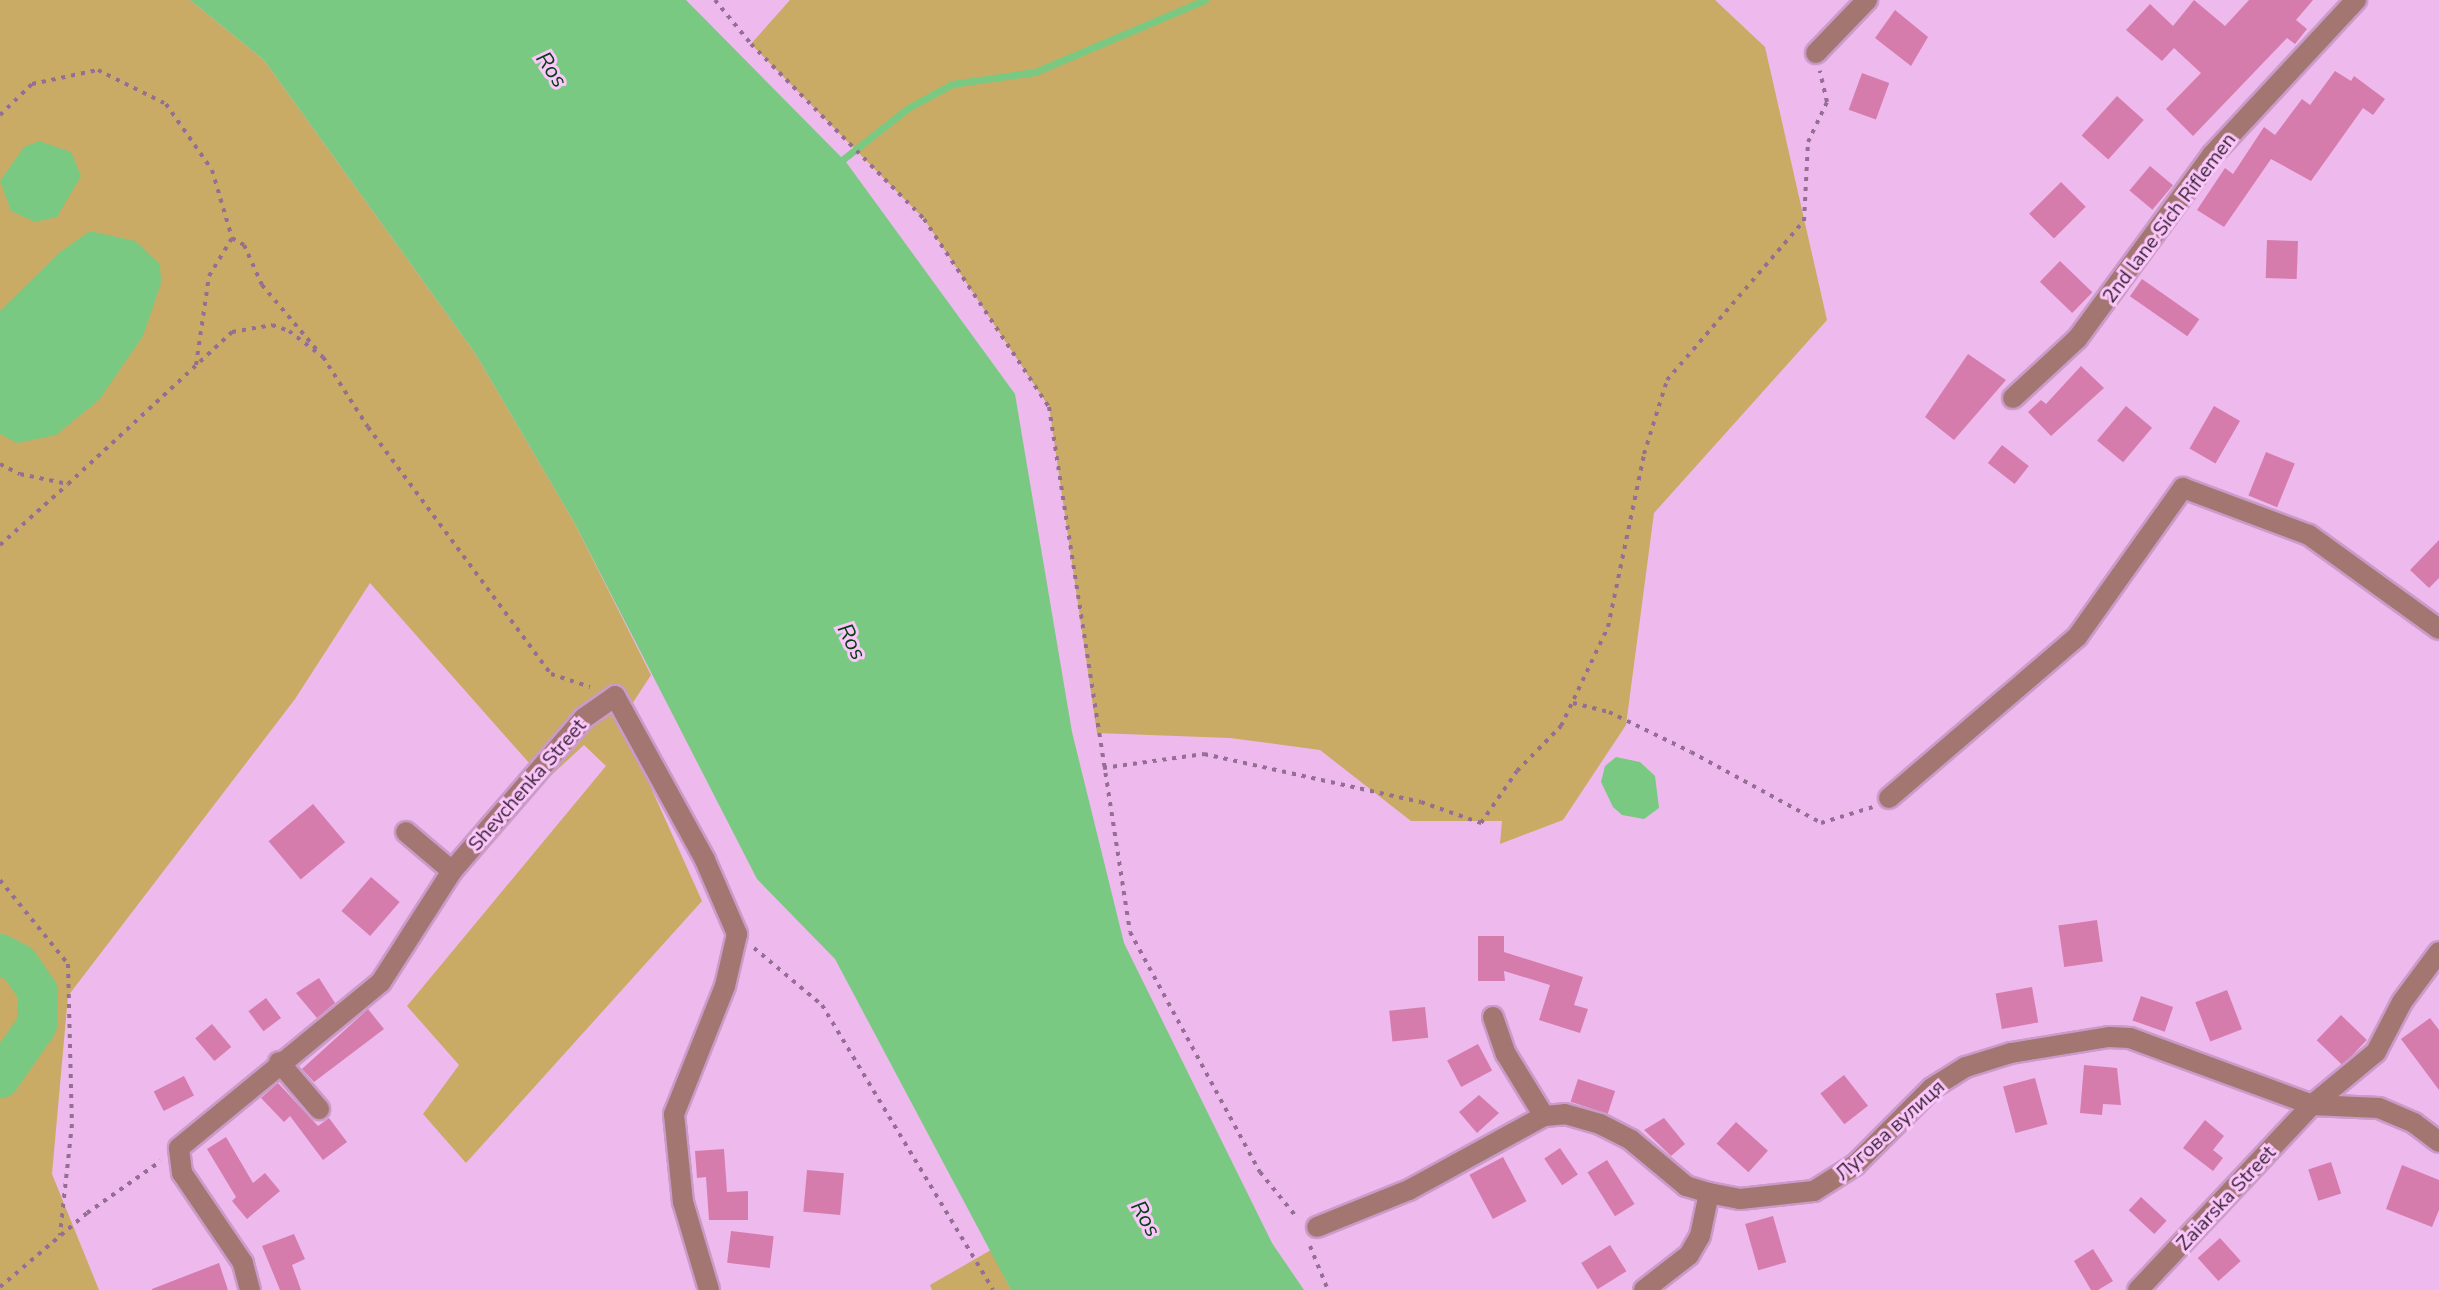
<!DOCTYPE html>
<meta charset="utf-8">
<style>
body{margin:0}
#map{position:relative;width:2439px;height:1290px;overflow:hidden;background:#eeb9ed;font-family:"Nunito Sans",sans-serif}
div>[style]{position:absolute}
[style*='--x']{left:calc(var(--x)*1px);top:calc(var(--y)*1px);width:calc(var(--w)*1px);rotate:calc(var(--a)*1deg)}
.green>*{inset:0;background:#c9ab66}
.water>*{inset:0;background:#7ac983}
.stream>*{height:7px;margin:-3.5px;padding:0 3.5px;transform-origin:3.5px;border-radius:3.5px;background:#7ac983}
.river>*{height:40px;margin:-20px;padding:0 20px;transform-origin:20px;border-radius:20px;background:#7ac983}
.building>*{inset:0;background:#d67cad;transform-origin:0 0}
.path>*{height:4px;margin-top:-2px;transform-origin:0;background:repeating-linear-gradient(90deg,#946f93 0 4px,transparent 0 10px)}
.roads{filter:drop-shadow(2px 0 #ca9bc9) drop-shadow(-2px 0 #ca9bc9) drop-shadow(0 2px #ca9bc9) drop-shadow(0 -2px #ca9bc9)}
.minor>*{height:20px;margin:-10px;padding:0 10px;transform-origin:10px;border-radius:10px;background:#a37671}
span{translate:-50% -50%;white-space:nowrap;text-align:center;line-height:1.15;-webkit-text-stroke:6px #fbc6fa;paint-order:stroke}
.street-label{font-size:20px;color:#382338}
.water-label{font-size:22px;color:#023f12;font-style:italic}
</style>
<div id="map">
<div class="green">
<div style="clip-path:polygon(0 0,190px 0,264px 60px,475px 353px,574px 522px,651px 675px,621px 721px,702px 901px,466px 1163px,423px 1114px,459px 1065px,407px 1006px,606px 766px,584px 745px,545px 781px,370px 583px,295px 699px,68px 996px,52px 1174px,99px 1290px,0 1290px)"></div>
<div style="clip-path:polygon(790px 0,1715px 0,1765px 47px,1827px 320px,1654px 513px,1626px 725px,1563px 820px,1500px 844px,1502px 821px,1411px 821px,1320px 750px,1230px 738px,1097px 733px,1049px 407px,924px 219px,751px 44px)"></div>
<div style="clip-path:polygon(991px 1250px,1011px 1290px,932px 1290px,930px 1285px)"></div>
</div>
<div class="water">
<div style="clip-path:polygon(190px 0,686px 0,846px 162px,1015px 394px,1072px 732px,1124px 943px,1272px 1243px,1304px 1290px,1011px 1290px,835px 959px,757px 879px,574px 522px,475px 353px,264px 60px)"></div>
<div style="clip-path:polygon(39px 141px,71px 152px,81px 176px,57px 217px,35px 222px,11px 211px,0 181px,24px 147px)"></div>
<div style="clip-path:polygon(90px 231px,135px 241px,160px 264px,161px 283px,143px 336px,99px 400px,56px 435px,17px 443px,0 434px,0 311px,60px 252px)"></div>
<div style="clip-path:polygon(1616px 757px,1640px 762px,1655px 776px,1659px 808px,1644px 819px,1622px 815px,1613px 807px,1601px 782px,1605px 766px)"></div>
</div>
<div class="stream">
<div style="--x:837;--y:164;--w:90;--a:-38.3"></div>
<div style="--x:908;--y:108;--w:50;--a:-28.6"></div>
<div style="--x:952;--y:84;--w:84;--a:-8.2"></div>
<div style="--x:1035;--y:72;--w:185;--a:-23"></div>
</div>
<div class="river">
<div style="--x:0;--y:954;--w:21;--a:28"></div>
<div style="--x:19;--y:964;--w:34;--a:56"></div>
<div style="--x:38;--y:992;--w:33;--a:92"></div>
<div style="--x:37;--y:1025;--w:65;--a:124.9"></div>
</div>
<div class="building">
<div style="clip-path:polygon(2194px 0,2225px 26px,2249px 0,2313px 0,2296px 20px,2307px 29px,2295px 44px,2287px 38px,2193px 136px,2166px 109px,2201px 73px,2174px 48px,2162px 61px,2126px 30px,2150px 4px,2173px 26px)"></div>
<div style="clip-path:polygon(1895px 10px,1928px 37px,1911px 66px,1875px 38px)"></div>
<div style="clip-path:polygon(2335px 71px,2351px 81px,2354px 76px,2385px 99px,2373px 115px,2363px 108px,2311px 181px,2271px 159px,2224px 227px,2197px 210px,2225px 168px,2233px 174px,2264px 127px,2275px 135px,2302px 99px,2310px 105px)"></div>
<div style="left:1862px;top:73px;width:29px;height:39px;rotate:20deg"></div>
<div style="left:2117px;top:96px;width:36px;height:53px;rotate:42deg"></div>
<div style="left:2150px;top:166px;width:30px;height:32px;rotate:40deg"></div>
<div style="left:2061px;top:182px;width:35px;height:45px;rotate:45deg"></div>
<div style="left:2267px;top:240px;width:31px;height:38px;rotate:2deg"></div>
<div style="left:2060px;top:261px;width:45px;height:29px;rotate:44deg"></div>
<div style="left:2142px;top:279px;width:70px;height:21px;rotate:35deg"></div>
<div style="clip-path:polygon(1968px 354px,2006px 380px,1954px 440px,1925px 417px)"></div>
<div style="clip-path:polygon(2081px 366px,2104px 388px,2051px 436px,2028px 412px,2041px 400px,2046px 404px)"></div>
<div style="left:2126px;top:406px;width:34px;height:45px;rotate:40deg"></div>
<div style="left:2214px;top:406px;width:30px;height:49px;rotate:30deg"></div>
<div style="left:2002px;top:445px;width:34px;height:23px;rotate:38deg"></div>
<div style="left:2266px;top:452px;width:31px;height:47px;rotate:22deg"></div>
<div style="clip-path:polygon(2439px 540px,2439px 578px,2429px 588px,2410px 570px)"></div>
<div style="left:313px;top:804px;width:50px;height:58px;rotate:50deg"></div>
<div style="left:371px;top:877px;width:38px;height:45px;rotate:41deg"></div>
<div style="left:2097px;top:920px;width:42px;height:39px;rotate:82deg"></div>
<div style="clip-path:polygon(1478px 936px,1504px 936px,1504px 952px,1583px 977px,1574px 1005px,1588px 1009px,1580px 1033px,1539px 1020px,1550px 985px,1504px 971px,1505px 981px,1478px 981px)"></div>
<div style="clip-path:polygon(319px 978px,335px 1003px,317px 1018px,296px 993px)"></div>
<div style="left:2032px;top:987px;width:36px;height:37px;rotate:80deg"></div>
<div style="left:2227px;top:990px;width:42px;height:34px;rotate:69deg"></div>
<div style="left:2141px;top:996px;width:34px;height:26px;rotate:19deg"></div>
<div style="left:266px;top:998px;width:25px;height:22px;rotate:53deg"></div>
<div style="left:1425px;top:1007px;width:31px;height:36px;rotate:84deg"></div>
<div style="clip-path:polygon(368px 1009px,384px 1029px,314px 1082px,302px 1069px)"></div>
<div style="left:2341px;top:1015px;width:36px;height:35px;rotate:44deg"></div>
<div style="clip-path:polygon(2430px 1018px,2439px 1030px,2439px 1090px,2401px 1039px)"></div>
<div style="left:212px;top:1024px;width:30px;height:22px;rotate:50deg"></div>
<div style="left:1478px;top:1044px;width:30px;height:35px;rotate:62deg"></div>
<div style="clip-path:polygon(2084px 1065px,2117px 1068px,2121px 1105px,2103px 1104px,2102px 1115px,2080px 1113px)"></div>
<div style="left:1844px;top:1075px;width:39px;height:30px;rotate:52deg"></div>
<div style="left:184px;top:1076px;width:22px;height:34px;rotate:63deg"></div>
<div style="left:2035px;top:1078px;width:48px;height:33px;rotate:75deg"></div>
<div style="left:1578px;top:1079px;width:39px;height:24px;rotate:18deg"></div>
<div style="clip-path:polygon(278px 1083px,318px 1126px,329px 1118px,347px 1142px,323px 1160px,290px 1116px,284px 1122px,261px 1098px)"></div>
<div style="clip-path:polygon(1479px 1095px,1499px 1113px,1477px 1133px,1459px 1112px)"></div>
<div style="clip-path:polygon(1664px 1118px,1685px 1144px,1671px 1156px,1644px 1130px)"></div>
<div style="clip-path:polygon(2205px 1120px,2224px 1136px,2213px 1150px,2223px 1158px,2213px 1171px,2183px 1148px)"></div>
<div style="left:1736px;top:1122px;width:43px;height:29px;rotate:42deg"></div>
<div style="clip-path:polygon(226px 1137px,253px 1183px,265px 1173px,280px 1191px,247px 1219px,232px 1201px,236px 1197px,207px 1149px)"></div>
<div style="left:1560px;top:1148px;width:32px;height:19px;rotate:56deg"></div>
<div style="clip-path:polygon(724px 1149px,727px 1192px,748px 1191px,748px 1220px,709px 1220px,706px 1177px,697px 1178px,695px 1151px)"></div>
<div style="left:1503px;top:1157px;width:50px;height:38px;rotate:62deg"></div>
<div style="left:1607px;top:1160px;width:52px;height:23px;rotate:58deg"></div>
<div style="left:2331px;top:1162px;width:33px;height:24px;rotate:72deg"></div>
<div style="clip-path:polygon(2402px 1165px,2439px 1180px,2439px 1210px,2432px 1227px,2386px 1209px)"></div>
<div style="left:807px;top:1170px;width:37px;height:42px;rotate:5deg"></div>
<div style="left:2141px;top:1197px;width:35px;height:18px;rotate:43deg"></div>
<div style="left:1773px;top:1216px;width:48px;height:29px;rotate:74deg"></div>
<div style="left:731px;top:1231px;width:43px;height:32px;rotate:7deg"></div>
<div style="clip-path:polygon(294px 1234px,305px 1259px,292px 1265px,301px 1290px,280px 1290px,262px 1246px)"></div>
<div style="left:2220px;top:1238px;width:31px;height:30px;rotate:48deg"></div>
<div style="left:1610px;top:1245px;width:31px;height:34px;rotate:58deg"></div>
<div style="clip-path:polygon(2093px 1249px,2113px 1281px,2098px 1290px,2091px 1290px,2074px 1261px)"></div>
<div style="clip-path:polygon(219px 1263px,228px 1290px,152px 1290px,152px 1289px)"></div>
</div>
<div class="path">
<div style="--x:715;--y:0;--w:57;--a:50.7"></div>
<div style="--x:751;--y:44;--w:246;--a:45.3"></div>
<div style="--x:924;--y:219;--w:226;--a:56.4"></div>
<div style="--x:1049;--y:407;--w:531;--a:81.23"></div>
<div style="--x:1130;--y:932;--w:273;--a:61.6"></div>
<div style="--x:1260;--y:1172;--w:60;--a:51"></div>
<div style="--x:0;--y:115;--w:45;--a:-44.1"></div>
<div style="--x:32;--y:84;--w:67;--a:-12"></div>
<div style="--x:98;--y:70;--w:76;--a:26.6"></div>
<div style="--x:166;--y:104;--w:80;--a:55.1"></div>
<div style="--x:212;--y:170;--w:71;--a:73.6"></div>
<div style="--x:196;--y:365;--w:90;--a:-81.7"></div>
<div style="--x:209;--y:276;--w:44;--a:-58.8"></div>
<div style="--x:232;--y:238;--w:14;--a:30"></div>
<div style="--x:244;--y:245;--w:44;--a:65.8"></div>
<div style="--x:262;--y:285;--w:84;--a:49.8"></div>
<div style="--x:0;--y:464;--w:22;--a:27"></div>
<div style="--x:20;--y:474;--w:49;--a:11.8"></div>
<div style="--x:68;--y:484;--w:224;--a:-42.8"></div>
<div style="--x:232;--y:332;--w:41;--a:-9.9"></div>
<div style="--x:272;--y:325;--w:18;--a:19"></div>
<div style="--x:289;--y:331;--w:43;--a:37.4"></div>
<div style="--x:323;--y:357;--w:83;--a:57.3"></div>
<div style="--x:368;--y:427;--w:307;--a:53.5"></div>
<div style="--x:551;--y:674;--w:41;--a:18.4"></div>
<div style="--x:0;--y:545;--w:91;--a:-41.9"></div>
<div style="--x:1573;--y:703;--w:37;--a:14"></div>
<div style="--x:1609;--y:712;--w:91;--a:26"></div>
<div style="--x:1691;--y:752;--w:148;--a:28.6"></div>
<div style="--x:1821;--y:823;--w:54;--a:-17.1"></div>
<div style="--x:1103;--y:768;--w:102;--a:-7.9"></div>
<div style="--x:1204;--y:754;--w:222;--a:12.5"></div>
<div style="--x:1421;--y:802;--w:64;--a:19.3"></div>
<div style="--x:1481;--y:823;--w:63;--a:-55.3"></div>
<div style="--x:1517;--y:771;--w:63;--a:-45.6"></div>
<div style="--x:1561;--y:726;--w:110;--a:-64.6"></div>
<div style="--x:1608;--y:627;--w:177;--a:-78.2"></div>
<div style="--x:1644;--y:454;--w:77;--a:-72.7"></div>
<div style="--x:1667;--y:380;--w:210;--a:-49.3"></div>
<div style="--x:1804;--y:221;--w:79;--a:-87.1"></div>
<div style="--x:1808;--y:142;--w:44;--a:-64.6"></div>
<div style="--x:1827;--y:102;--w:32;--a:-103"></div>
<div style="--x:0;--y:880;--w:108;--a:51"></div>
<div style="--x:68;--y:964;--w:160;--a:88.6"></div>
<div style="--x:72;--y:1124;--w:112;--a:96.2"></div>
<div style="--x:754;--y:948;--w:89;--a:40"></div>
<div style="--x:822;--y:1005;--w:332;--a:59"></div>
<div style="--x:1310;--y:1246;--w:48;--a:67.8"></div>
<div style="--x:0;--y:1287;--w:114;--a:-40.4"></div>
<div style="--x:87;--y:1213;--w:90;--a:-35.1"></div>
</div>
<div class="roads">
<div class="minor">
<div style="--x:1816;--y:53;--w:74;--a:-46.1"></div>
<div style="--x:2013;--y:398;--w:87;--a:-42.7"></div>
<div style="--x:2077;--y:339;--w:228;--a:-53.7"></div>
<div style="--x:2212;--y:155;--w:212;--a:-47.1"></div>
<div style="--x:1889;--y:798;--w:248;--a:-40.6"></div>
<div style="--x:2077;--y:637;--w:183;--a:-54.6"></div>
<div style="--x:2183;--y:488;--w:134;--a:20.5"></div>
<div style="--x:2309;--y:535;--w:160;--a:35.9"></div>
<div style="--x:406;--y:832;--w:60;--a:40.3"></div>
<div style="--x:1493;--y:1017;--w:39;--a:71"></div>
<div style="--x:1506;--y:1054;--w:73;--a:58.5"></div>
<div style="--x:279;--y:1062;--w:62;--a:49.6"></div>
<div style="--x:1317;--y:1227;--w:99;--a:-21.9"></div>
<div style="--x:1409;--y:1190;--w:154;--a:-28.7"></div>
<div style="--x:1544;--y:1116;--w:21;--a:-5"></div>
<div style="--x:1565;--y:1114;--w:36;--a:16"></div>
<div style="--x:1600;--y:1124;--w:35;--a:27"></div>
<div style="--x:1631;--y:1140;--w:72;--a:39.9"></div>
<div style="--x:1686;--y:1186;--w:24;--a:17"></div>
<div style="--x:1709;--y:1193;--w:32;--a:11"></div>
<div style="--x:1740;--y:1199;--w:74;--a:-6.2"></div>
<div style="--x:1814;--y:1191;--w:49;--a:-32.4"></div>
<div style="--x:1855;--y:1165;--w:109;--a:-45"></div>
<div style="--x:1932;--y:1088;--w:40;--a:-32"></div>
<div style="--x:1966;--y:1067;--w:47;--a:-17.3"></div>
<div style="--x:2011;--y:1053;--w:99;--a:-9.3"></div>
<div style="--x:2109;--y:1037;--w:21;--a:3"></div>
<div style="--x:2130;--y:1038;--w:194;--a:20.2"></div>
<div style="--x:2312;--y:1105;--w:67;--a:2.6"></div>
<div style="--x:2379;--y:1108;--w:38;--a:23"></div>
<div style="--x:2414;--y:1123;--w:31;--a:37"></div>
<div style="--x:250;--y:1290;--w:28;--a:-105"></div>
<div style="--x:243;--y:1263;--w:109;--a:-124.1"></div>
<div style="--x:182;--y:1173;--w:25;--a:-97"></div>
<div style="--x:179;--y:1148;--w:261;--a:-39.4"></div>
<div style="--x:381;--y:982;--w:132;--a:-57.4"></div>
<div style="--x:452;--y:871;--w:202;--a:-49.2"></div>
<div style="--x:584;--y:718;--w:38;--a:-35"></div>
<div style="--x:615;--y:696;--w:187;--a:61.2"></div>
<div style="--x:705;--y:860;--w:81;--a:66.6"></div>
<div style="--x:737;--y:934;--w:53;--a:103"></div>
<div style="--x:725;--y:986;--w:138;--a:111.7"></div>
<div style="--x:674;--y:1114;--w:88;--a:84.2"></div>
<div style="--x:683;--y:1202;--w:92;--a:73.5"></div>
<div style="--x:1644;--y:1290;--w:57;--a:-37.9"></div>
<div style="--x:1689;--y:1255;--w:22;--a:-60"></div>
<div style="--x:1700;--y:1236;--w:44;--a:-78.2"></div>
<div style="--x:2138;--y:1290;--w:254;--a:-46.8"></div>
<div style="--x:2312;--y:1105;--w:83;--a:-39.6"></div>
<div style="--x:2376;--y:1052;--w:56;--a:-62.5"></div>
<div style="--x:2402;--y:1002;--w:62;--a:-53.5"></div>
</div>
</div>
<div class="street-label">
<span style="left:2169px;top:218px;rotate:-53deg">2nd lane Sich Riflemen</span>
<span style="left:527px;top:785px;rotate:-49deg">Shevchenka Street</span>
<span style="left:1890px;top:1130px;rotate:-42deg">Лугова вулиця</span>
<span style="left:2226px;top:1198px;rotate:-47deg">Zaiarska Street</span>
</div>
<div class="water-label">
<span style="left:551px;top:70px;rotate:56deg">Ros</span>
<span style="left:851px;top:642px;rotate:63deg">Ros</span>
<span style="left:1145px;top:1219px;rotate:60deg">Ros</span>
</div>
</div>
